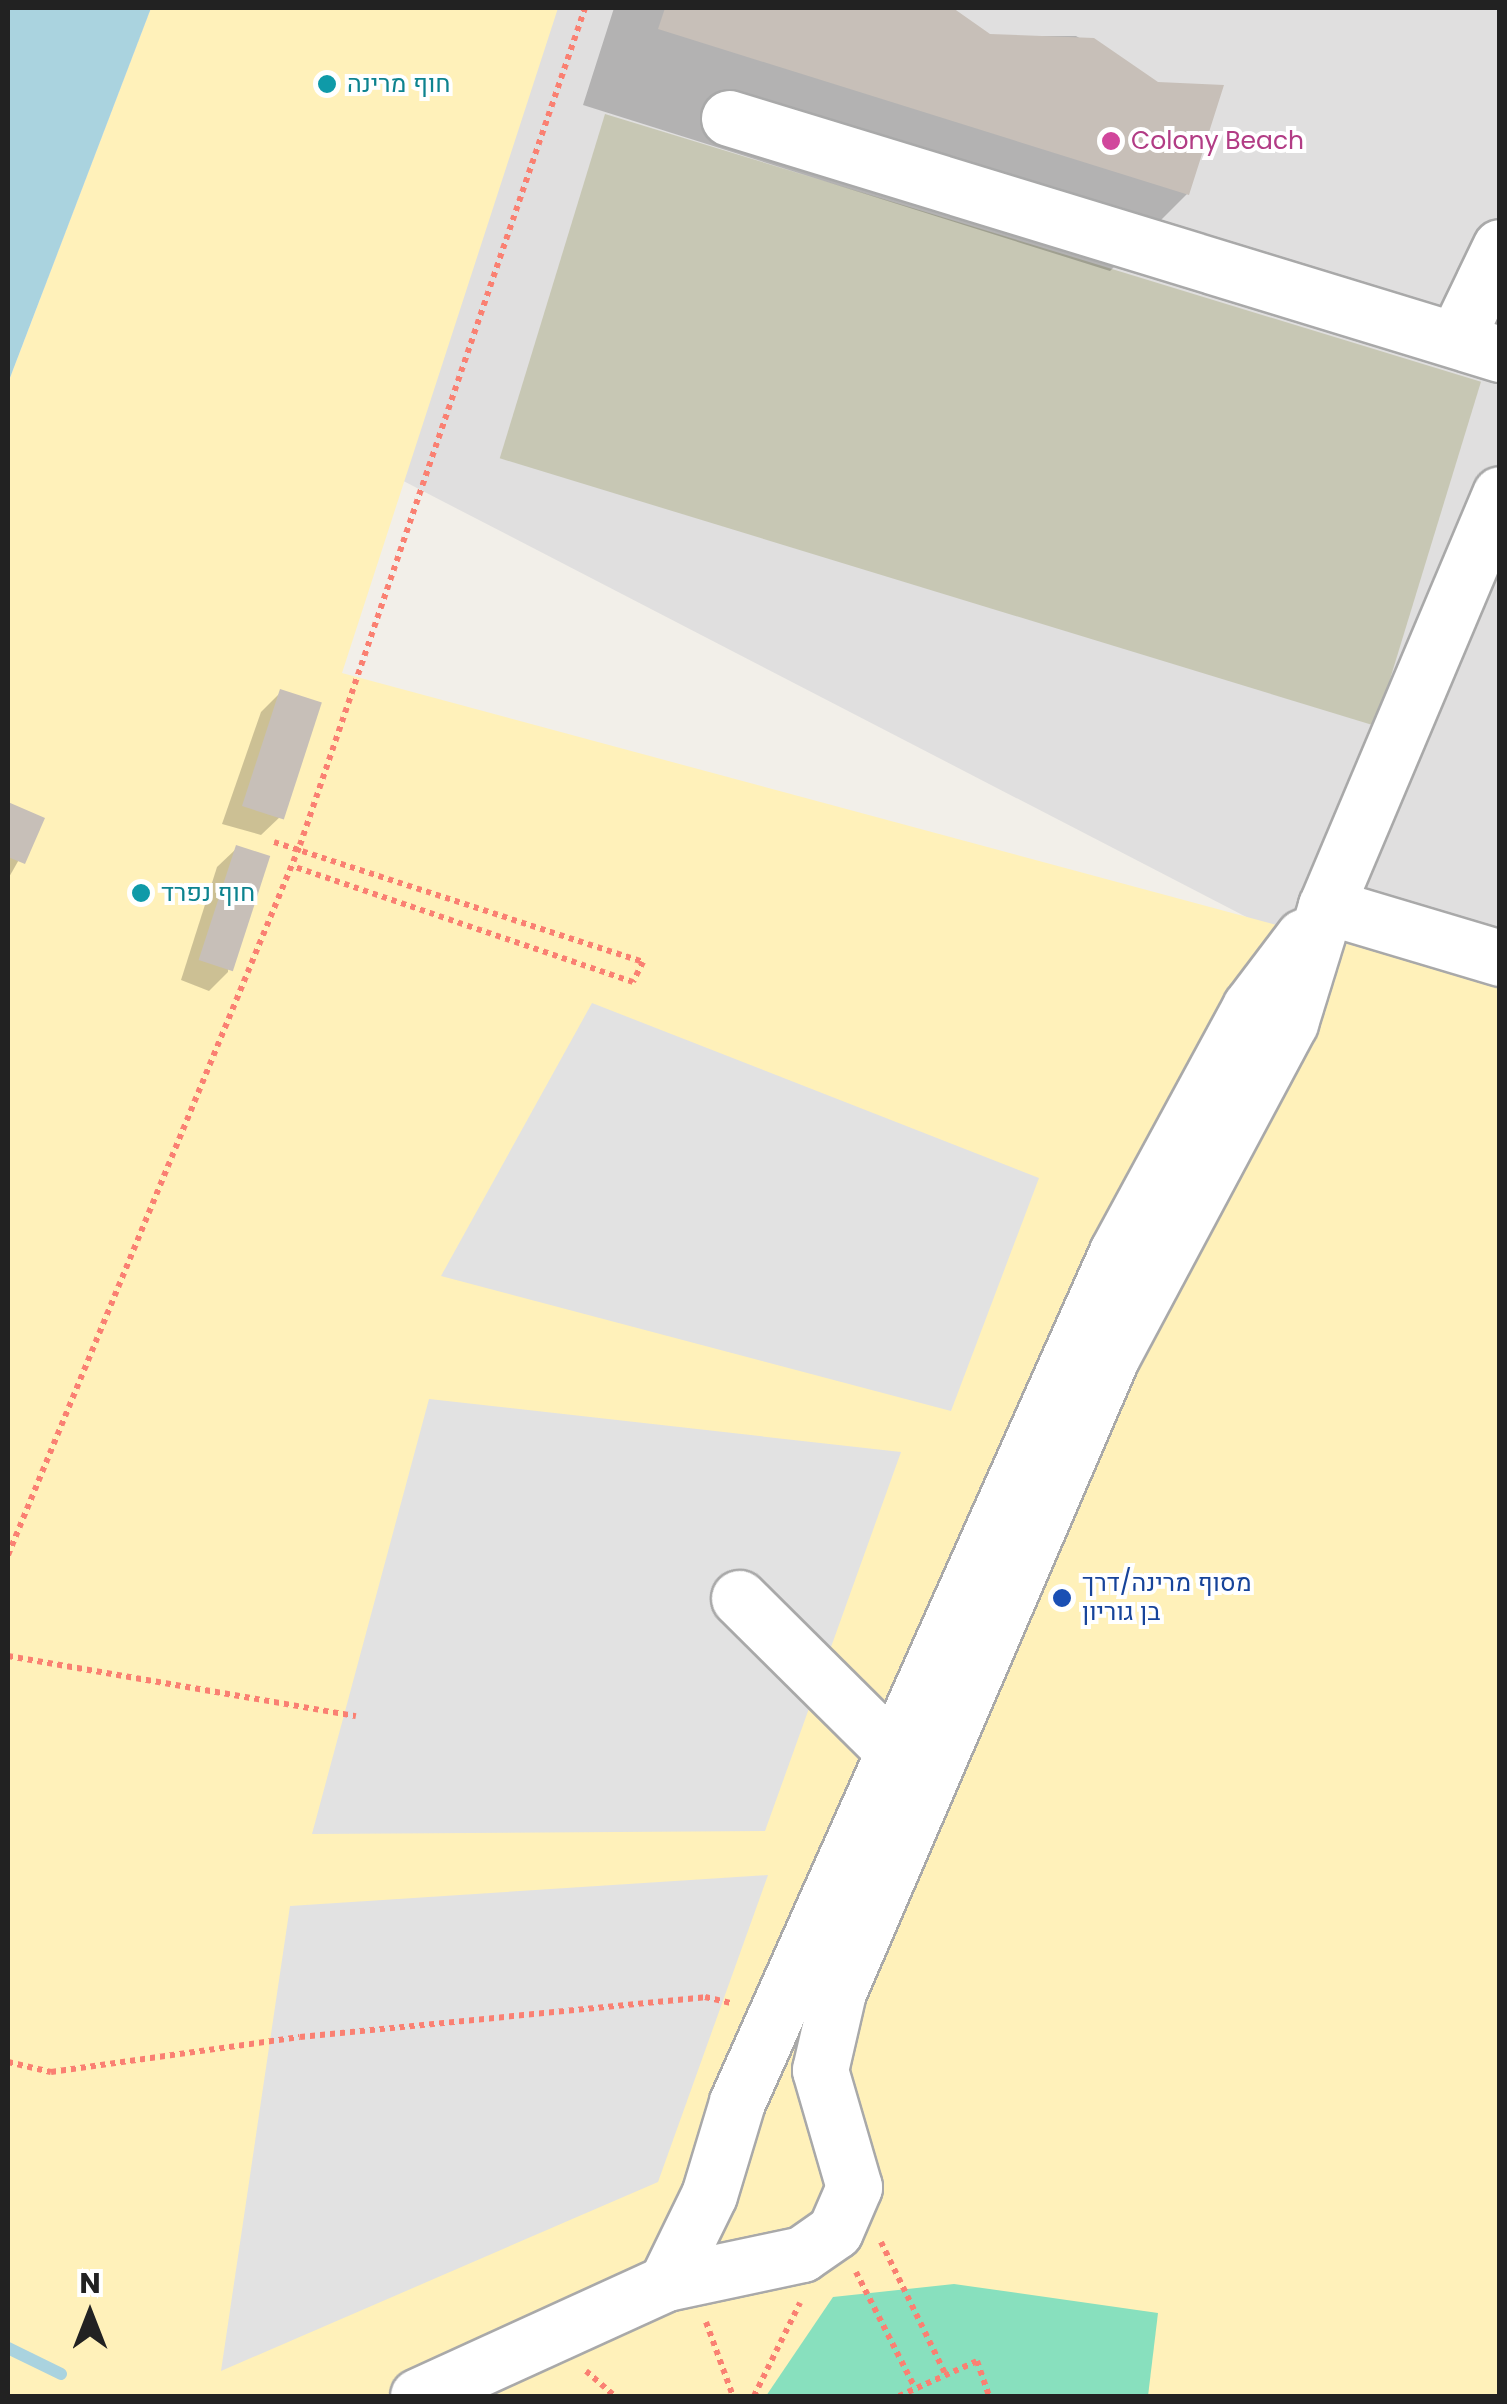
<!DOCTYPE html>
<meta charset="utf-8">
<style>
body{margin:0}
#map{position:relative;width:1507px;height:2404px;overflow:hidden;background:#f2efe9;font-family:Poppins,Heebo,sans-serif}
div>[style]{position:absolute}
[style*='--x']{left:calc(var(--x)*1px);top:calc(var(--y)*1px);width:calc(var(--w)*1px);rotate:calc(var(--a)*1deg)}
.residential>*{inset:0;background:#e0dfdf}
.construction>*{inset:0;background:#c7c7b4;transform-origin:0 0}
.sand>*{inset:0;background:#fff1ba}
.pitch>*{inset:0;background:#88e0be}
.parking>*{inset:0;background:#e2e2e2}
.water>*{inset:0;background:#aad3df}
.shadow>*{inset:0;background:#0003}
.stream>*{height:12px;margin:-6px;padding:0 6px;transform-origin:6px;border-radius:6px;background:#aad3df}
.building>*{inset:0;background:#c7bfb8;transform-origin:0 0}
.path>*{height:6px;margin-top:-3px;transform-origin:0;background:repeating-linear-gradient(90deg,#fa8072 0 5px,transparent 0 10px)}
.roads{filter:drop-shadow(2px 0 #a9a9a9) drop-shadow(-2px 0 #a9a9a9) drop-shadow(0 2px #a9a9a9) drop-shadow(0 -2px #a9a9a9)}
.minor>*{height:55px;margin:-27.5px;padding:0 27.5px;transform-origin:27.5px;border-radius:27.5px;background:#fff}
.dots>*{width:28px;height:28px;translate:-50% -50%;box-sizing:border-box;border:5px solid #fff;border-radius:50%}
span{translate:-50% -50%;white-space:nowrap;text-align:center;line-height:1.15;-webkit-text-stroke:8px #fff;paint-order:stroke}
.culture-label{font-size:25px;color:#0d838f}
.left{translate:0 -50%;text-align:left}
.hotel-label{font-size:25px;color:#b23c85}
.transit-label{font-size:25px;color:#164399}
.frame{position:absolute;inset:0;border:10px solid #222;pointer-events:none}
.north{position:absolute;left:40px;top:2264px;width:100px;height:100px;-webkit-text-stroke:8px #fff;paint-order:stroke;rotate:0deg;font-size:28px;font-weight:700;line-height:40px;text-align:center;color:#222}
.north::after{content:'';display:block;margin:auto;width:35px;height:45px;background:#222;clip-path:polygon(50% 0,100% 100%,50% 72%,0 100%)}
</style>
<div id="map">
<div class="residential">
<div style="clip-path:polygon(151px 8px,1499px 8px,1499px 1065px,1457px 1026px,42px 294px)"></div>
</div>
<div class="construction">
<div style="left:605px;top:114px;width:916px;height:360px;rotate:17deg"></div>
</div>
<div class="sand">
<div style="clip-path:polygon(151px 8px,558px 8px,342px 673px,1499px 985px,1499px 2396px,8px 2396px,8px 383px)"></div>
</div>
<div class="pitch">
<div style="clip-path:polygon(954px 2284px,1158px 2313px,1148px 2396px,766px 2396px,833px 2297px)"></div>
</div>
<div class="parking">
<div style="clip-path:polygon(592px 1003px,1039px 1178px,951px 1411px,441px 1276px)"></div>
<div style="clip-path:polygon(429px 1399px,901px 1452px,765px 1831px,312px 1834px)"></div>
<div style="clip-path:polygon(768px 1875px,658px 2182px,221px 2371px,290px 1906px)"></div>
</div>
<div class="water">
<div style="clip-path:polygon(8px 8px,151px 8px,8px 383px)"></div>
</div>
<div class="shadow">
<div style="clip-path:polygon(614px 8px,945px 8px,990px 36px,1076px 36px,1157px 84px,1187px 194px,1110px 271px,583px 105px)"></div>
<div style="clip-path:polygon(281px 692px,281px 816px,261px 835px,222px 824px,261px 712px)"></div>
<div style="clip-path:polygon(8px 805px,42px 819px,8px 879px)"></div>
<div style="clip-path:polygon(237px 848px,228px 972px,209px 991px,181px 980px,217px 867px)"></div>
</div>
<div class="stream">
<div style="--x:8;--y:2348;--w:59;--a:26.1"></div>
</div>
<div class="building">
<div style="clip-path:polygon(665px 8px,953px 8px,990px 34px,1094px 38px,1158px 82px,1224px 85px,1189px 195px,658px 29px)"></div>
<div style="left:280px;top:689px;width:44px;height:123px;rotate:18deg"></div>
<div style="clip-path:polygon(8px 802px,45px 818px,25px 864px,8px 857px)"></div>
<div style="left:236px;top:845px;width:36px;height:121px;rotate:18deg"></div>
</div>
<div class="path">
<div style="--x:274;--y:842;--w:388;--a:18"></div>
<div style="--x:643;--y:962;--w:22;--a:117"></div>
<div style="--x:633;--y:982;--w:360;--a:-161.2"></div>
<div style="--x:8;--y:1555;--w:768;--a:-67.64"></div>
<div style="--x:300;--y:845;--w:884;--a:-71.2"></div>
<div style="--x:8;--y:1656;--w:353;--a:9.8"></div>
<div style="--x:8;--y:2062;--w:44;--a:13.1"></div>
<div style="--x:51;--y:2072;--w:251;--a:-8"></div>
<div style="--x:300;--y:2037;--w:407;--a:-5.6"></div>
<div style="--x:705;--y:1997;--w:27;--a:13"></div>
<div style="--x:881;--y:2242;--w:146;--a:64"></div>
<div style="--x:856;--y:2272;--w:126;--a:63"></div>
<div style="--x:706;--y:2322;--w:79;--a:70"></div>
<div style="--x:586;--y:2371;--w:38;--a:41"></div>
<div style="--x:754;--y:2396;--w:104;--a:-63.7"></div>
<div style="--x:899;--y:2396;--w:85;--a:-24.2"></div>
<div style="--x:977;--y:2361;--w:37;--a:71"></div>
</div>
<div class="roads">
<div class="minor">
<div style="--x:729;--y:118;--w:806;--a:17.02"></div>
<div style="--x:1456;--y:339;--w:102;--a:-64.4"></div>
<div style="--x:1326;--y:906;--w:182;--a:16.6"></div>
<div style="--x:739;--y:1598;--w:217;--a:44.8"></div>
<div style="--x:666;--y:2283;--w:98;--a:-64"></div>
<div style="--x:709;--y:2195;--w:97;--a:-73.2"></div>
<div style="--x:737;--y:2102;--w:931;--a:-65.91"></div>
<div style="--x:1117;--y:1252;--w:279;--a:-61.5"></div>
<div style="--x:1250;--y:1007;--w:88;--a:-52.9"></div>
<div style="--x:418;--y:2396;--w:273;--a:-24.5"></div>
<div style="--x:666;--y:2283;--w:139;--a:-12"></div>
<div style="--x:802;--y:2254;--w:40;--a:-34.9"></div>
<div style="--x:835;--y:2231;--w:48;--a:-66.6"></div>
<div style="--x:854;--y:2187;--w:122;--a:-106.2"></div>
<div style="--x:820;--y:2070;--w:80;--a:-77"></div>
<div style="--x:838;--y:1992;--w:690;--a:-66.7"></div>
<div style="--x:1111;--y:1358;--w:380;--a:-61.9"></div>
<div style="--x:1290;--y:1023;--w:122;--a:-72.9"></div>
<div style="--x:1326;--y:906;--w:447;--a:-67.1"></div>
</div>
</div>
<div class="dots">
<div style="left:327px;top:84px;background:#0f9aa8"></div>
<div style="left:1111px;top:141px;background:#d1479c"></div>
<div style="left:141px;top:893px;background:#0f9aa8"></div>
<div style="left:1062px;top:1598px;background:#1a4fb4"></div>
</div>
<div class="culture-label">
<span class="left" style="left:347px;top:84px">חוף מרינה</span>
<span class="left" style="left:161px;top:893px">חוף נפרד</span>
</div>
<div class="hotel-label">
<span class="left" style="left:1131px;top:141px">Colony Beach</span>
</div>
<div class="transit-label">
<span class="left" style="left:1082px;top:1598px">מסוף מרינה/דרך<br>בן גוריון</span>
</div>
<div class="frame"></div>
<div class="north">N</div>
</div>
